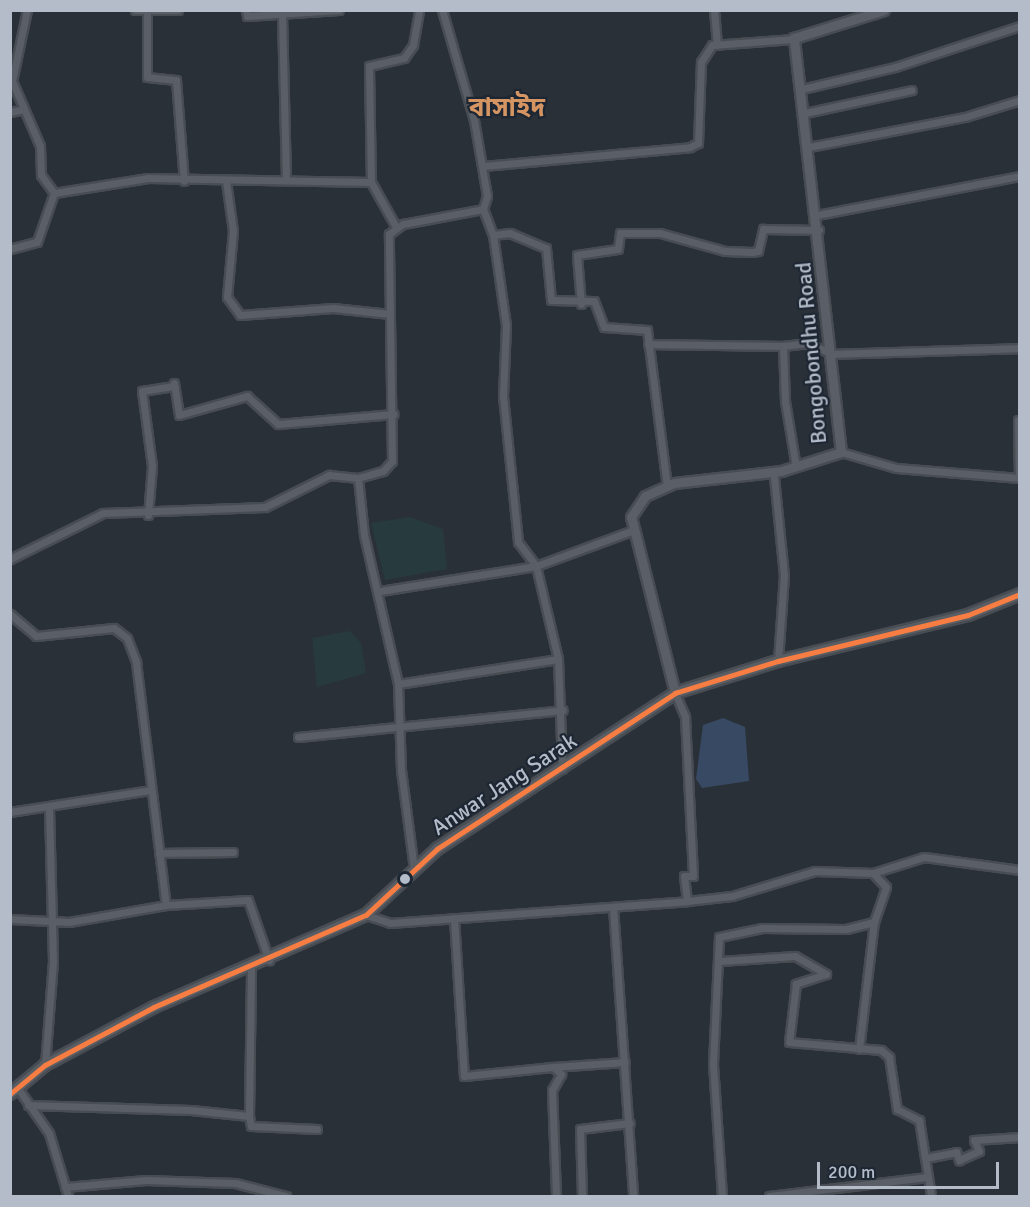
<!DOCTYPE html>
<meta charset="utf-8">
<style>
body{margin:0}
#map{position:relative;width:1030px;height:1207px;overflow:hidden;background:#2a3038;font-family:Signika,"Noto Sans Bengali",sans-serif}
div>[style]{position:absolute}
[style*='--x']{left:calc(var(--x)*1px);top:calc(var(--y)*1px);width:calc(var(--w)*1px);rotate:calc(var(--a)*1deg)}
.green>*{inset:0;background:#273a3e}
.water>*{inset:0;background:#384963}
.roads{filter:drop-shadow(2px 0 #484c53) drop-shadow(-2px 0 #484c53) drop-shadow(0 2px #484c53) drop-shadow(0 -2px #484c53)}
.minor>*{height:7px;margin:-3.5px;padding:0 3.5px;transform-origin:3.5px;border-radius:3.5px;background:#5a5e66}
.tertiary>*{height:9px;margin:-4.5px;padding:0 4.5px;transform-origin:4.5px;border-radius:4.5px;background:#5a5e66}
.secondary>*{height:10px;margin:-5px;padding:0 5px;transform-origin:5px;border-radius:5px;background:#595d64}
.bus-1>*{height:4.5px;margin:-2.25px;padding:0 2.25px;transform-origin:2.25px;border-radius:2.25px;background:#f77d43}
.dots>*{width:16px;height:16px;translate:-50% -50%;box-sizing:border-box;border:3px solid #1d2633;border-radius:50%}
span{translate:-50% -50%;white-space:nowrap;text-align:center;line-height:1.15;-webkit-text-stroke:4.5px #1d2633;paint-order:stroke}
.street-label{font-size:22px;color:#b4bcc9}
.quarter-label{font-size:26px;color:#d59563;font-weight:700}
.frame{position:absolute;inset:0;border:12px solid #b4bcc9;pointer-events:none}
.scale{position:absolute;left:817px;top:1162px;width:182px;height:27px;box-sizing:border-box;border:3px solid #b4bcc9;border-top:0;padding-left:8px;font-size:18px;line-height:21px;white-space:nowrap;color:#b4bcc9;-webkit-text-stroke:4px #1d2633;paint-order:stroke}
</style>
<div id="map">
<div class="green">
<div style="clip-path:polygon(410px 517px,443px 529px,447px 569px,385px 580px,371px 523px)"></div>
<div style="clip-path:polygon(350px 631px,361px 643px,366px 673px,317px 687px,312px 638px)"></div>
</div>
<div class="water">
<div style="clip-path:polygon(723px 718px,745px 727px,749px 781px,702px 788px,696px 779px,703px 725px)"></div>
</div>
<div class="roads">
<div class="minor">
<div style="--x:27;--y:10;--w:73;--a:101.9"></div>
<div style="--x:12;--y:81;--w:71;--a:66.7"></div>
<div style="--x:40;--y:146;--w:29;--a:88"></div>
<div style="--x:41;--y:175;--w:22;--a:54"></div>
<div style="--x:135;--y:10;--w:43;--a:0"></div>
<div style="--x:246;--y:10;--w:6;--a:81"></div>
<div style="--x:247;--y:16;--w:92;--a:-3.7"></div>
<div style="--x:714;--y:10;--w:35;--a:85"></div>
<div style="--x:147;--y:14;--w:63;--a:90"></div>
<div style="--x:147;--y:77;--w:29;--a:6"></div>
<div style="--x:176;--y:80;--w:101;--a:85.5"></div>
<div style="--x:282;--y:15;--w:165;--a:88.6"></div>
<div style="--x:802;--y:89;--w:96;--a:-13.3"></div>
<div style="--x:895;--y:67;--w:132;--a:-18.2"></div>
<div style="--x:10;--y:112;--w:10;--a:-11"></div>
<div style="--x:805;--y:113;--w:109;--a:-12.1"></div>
<div style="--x:809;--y:147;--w:159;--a:-10.9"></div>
<div style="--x:965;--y:117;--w:58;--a:-17.2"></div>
<div style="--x:483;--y:166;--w:208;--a:-5.2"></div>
<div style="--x:690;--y:147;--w:9;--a:-27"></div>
<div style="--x:698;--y:143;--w:81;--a:-87.9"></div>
<div style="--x:701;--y:62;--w:20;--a:-57"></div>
<div style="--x:712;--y:45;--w:82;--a:-4.2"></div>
<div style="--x:226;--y:181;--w:50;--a:82"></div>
<div style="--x:233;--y:231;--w:66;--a:95.2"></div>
<div style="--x:227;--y:297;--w:22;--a:54"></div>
<div style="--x:240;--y:315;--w:93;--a:-4.3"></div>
<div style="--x:333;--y:308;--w:57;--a:6"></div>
<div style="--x:371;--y:182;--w:116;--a:-91"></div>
<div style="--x:369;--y:66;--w:36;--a:-13"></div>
<div style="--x:404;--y:58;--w:16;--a:-55"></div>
<div style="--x:413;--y:45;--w:36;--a:-80"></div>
<div style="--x:483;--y:209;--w:28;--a:69"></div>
<div style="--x:493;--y:235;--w:91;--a:81.8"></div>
<div style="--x:506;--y:325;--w:71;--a:92.4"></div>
<div style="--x:503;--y:396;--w:147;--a:84.1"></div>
<div style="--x:518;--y:542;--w:30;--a:53"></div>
<div style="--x:536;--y:566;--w:96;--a:76.7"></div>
<div style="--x:558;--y:659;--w:110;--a:87.9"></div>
<div style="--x:817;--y:215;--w:207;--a:-10.9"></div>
<div style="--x:493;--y:235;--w:17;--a:-7"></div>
<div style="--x:510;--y:233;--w:39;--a:23"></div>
<div style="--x:546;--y:248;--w:52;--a:84.5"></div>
<div style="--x:551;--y:300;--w:43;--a:1.3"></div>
<div style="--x:594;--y:301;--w:28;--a:69"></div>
<div style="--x:604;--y:327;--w:43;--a:4"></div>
<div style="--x:647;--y:330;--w:157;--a:82.7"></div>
<div style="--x:10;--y:249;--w:28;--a:-15"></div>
<div style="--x:37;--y:242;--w:52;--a:-70.9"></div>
<div style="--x:54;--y:193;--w:95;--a:-9.1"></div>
<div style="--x:148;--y:178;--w:223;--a:1"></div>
<div style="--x:371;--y:182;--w:51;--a:60.9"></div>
<div style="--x:581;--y:304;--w:49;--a:-94.7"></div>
<div style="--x:577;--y:255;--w:41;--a:-8.3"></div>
<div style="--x:618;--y:249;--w:16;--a:-83"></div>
<div style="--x:620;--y:233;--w:40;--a:0"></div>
<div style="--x:660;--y:233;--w:67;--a:15.5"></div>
<div style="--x:725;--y:251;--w:27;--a:2"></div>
<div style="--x:752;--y:252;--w:6;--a:-9"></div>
<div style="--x:758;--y:251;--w:23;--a:-77"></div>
<div style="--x:763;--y:229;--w:56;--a:1"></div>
<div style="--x:648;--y:344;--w:135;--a:0.8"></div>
<div style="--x:174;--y:383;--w:32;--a:81"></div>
<div style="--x:179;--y:415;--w:71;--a:-15.6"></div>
<div style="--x:247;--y:396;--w:42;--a:42.1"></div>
<div style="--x:278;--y:424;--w:116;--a:-4.9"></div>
<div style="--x:1018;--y:420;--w:58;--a:89"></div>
<div style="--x:841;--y:452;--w:57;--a:16.2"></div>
<div style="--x:896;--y:468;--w:124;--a:4.6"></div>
<div style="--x:796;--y:467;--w:67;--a:-99.5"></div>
<div style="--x:785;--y:401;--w:55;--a:-92.1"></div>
<div style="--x:783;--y:346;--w:23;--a:-7"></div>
<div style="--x:806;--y:343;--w:29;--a:22"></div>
<div style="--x:833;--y:354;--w:187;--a:-1.8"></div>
<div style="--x:774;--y:477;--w:99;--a:84.2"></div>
<div style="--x:784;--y:575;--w:86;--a:94"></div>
<div style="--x:358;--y:478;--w:26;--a:-16"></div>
<div style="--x:383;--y:471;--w:13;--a:-48"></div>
<div style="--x:392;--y:461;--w:227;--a:-90.8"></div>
<div style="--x:389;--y:234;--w:17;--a:-36"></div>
<div style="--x:403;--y:224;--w:81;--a:-10.6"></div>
<div style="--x:483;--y:209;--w:14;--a:-73"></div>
<div style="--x:487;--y:196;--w:77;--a:-99.7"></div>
<div style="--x:474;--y:120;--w:115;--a:-106.2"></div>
<div style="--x:358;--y:478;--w:57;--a:84"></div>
<div style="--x:364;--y:535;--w:153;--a:77.1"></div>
<div style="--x:398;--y:684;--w:86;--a:88"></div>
<div style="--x:401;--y:770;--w:100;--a:82.5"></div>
<div style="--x:148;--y:515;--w:49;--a:-85.3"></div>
<div style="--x:152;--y:466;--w:76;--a:-97.6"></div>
<div style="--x:142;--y:391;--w:32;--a:-9"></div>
<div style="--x:10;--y:559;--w:104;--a:-26.3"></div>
<div style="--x:103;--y:513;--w:162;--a:-2.1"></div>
<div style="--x:265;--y:507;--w:72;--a:-26.6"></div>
<div style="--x:329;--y:475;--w:29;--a:6"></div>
<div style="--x:380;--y:591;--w:158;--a:-9.1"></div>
<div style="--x:536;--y:566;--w:101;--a:-20.2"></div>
<div style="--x:10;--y:614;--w:34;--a:40"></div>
<div style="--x:36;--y:636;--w:78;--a:-5.9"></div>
<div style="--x:114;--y:628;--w:16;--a:38"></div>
<div style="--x:127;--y:638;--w:26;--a:69"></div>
<div style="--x:136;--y:662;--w:245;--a:83"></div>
<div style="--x:398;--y:684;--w:162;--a:-8.9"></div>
<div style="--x:675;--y:693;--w:26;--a:67"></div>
<div style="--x:685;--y:717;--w:159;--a:87.1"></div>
<div style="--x:693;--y:876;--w:9;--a:180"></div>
<div style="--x:684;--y:876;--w:25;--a:83"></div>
<div style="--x:298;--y:737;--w:266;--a:-5.8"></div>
<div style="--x:10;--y:812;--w:143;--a:-8.9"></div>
<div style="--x:159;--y:853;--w:74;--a:-0.8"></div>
<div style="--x:613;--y:907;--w:290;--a:86"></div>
<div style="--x:366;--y:915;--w:25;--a:18"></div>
<div style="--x:390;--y:923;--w:298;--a:-4.2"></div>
<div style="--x:687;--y:901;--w:45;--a:-6.3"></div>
<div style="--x:732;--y:896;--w:87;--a:-16.8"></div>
<div style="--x:815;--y:871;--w:58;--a:2"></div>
<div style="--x:873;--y:873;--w:53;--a:-17.4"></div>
<div style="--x:924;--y:857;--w:97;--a:7.7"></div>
<div style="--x:454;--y:918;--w:158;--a:86.4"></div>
<div style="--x:464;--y:1076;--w:89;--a:-5.8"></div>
<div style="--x:553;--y:1067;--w:11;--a:41"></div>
<div style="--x:561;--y:1074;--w:18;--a:119"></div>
<div style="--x:552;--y:1090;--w:106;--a:87.8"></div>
<div style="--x:10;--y:919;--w:59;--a:2.9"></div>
<div style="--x:69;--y:922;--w:98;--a:-9.9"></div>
<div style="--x:166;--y:905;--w:82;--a:-3.5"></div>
<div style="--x:248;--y:900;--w:64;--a:70.7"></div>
<div style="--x:720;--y:961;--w:75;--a:-3.8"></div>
<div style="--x:795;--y:956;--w:36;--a:30"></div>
<div style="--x:826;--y:974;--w:32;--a:162"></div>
<div style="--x:796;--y:984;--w:58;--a:96.9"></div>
<div style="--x:789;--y:1042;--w:92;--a:5"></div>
<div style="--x:881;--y:1050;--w:11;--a:41"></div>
<div style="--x:889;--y:1057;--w:53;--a:81.3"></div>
<div style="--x:897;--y:1109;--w:25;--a:27"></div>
<div style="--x:919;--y:1120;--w:77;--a:81"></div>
<div style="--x:859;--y:1049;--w:128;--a:-83.3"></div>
<div style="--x:45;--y:1065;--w:104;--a:-85.6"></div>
<div style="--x:53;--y:961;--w:152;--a:-91.5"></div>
<div style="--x:553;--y:1067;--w:72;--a:-4"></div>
<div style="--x:19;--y:1090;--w:52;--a:55.1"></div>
<div style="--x:49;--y:1133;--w:66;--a:73.2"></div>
<div style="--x:28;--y:1105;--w:163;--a:1.8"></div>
<div style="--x:191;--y:1110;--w:58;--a:5.9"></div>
<div style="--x:249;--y:1116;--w:10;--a:79"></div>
<div style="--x:251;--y:1126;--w:66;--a:2.6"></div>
<div style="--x:249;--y:1116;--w:149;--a:-89.2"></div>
<div style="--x:926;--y:1158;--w:31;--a:-11"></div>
<div style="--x:956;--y:1152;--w:9;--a:69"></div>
<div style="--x:959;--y:1160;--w:22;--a:-24"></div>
<div style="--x:979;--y:1151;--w:12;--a:-114"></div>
<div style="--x:974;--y:1140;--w:46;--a:-3.7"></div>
<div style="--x:65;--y:1187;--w:81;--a:-4.9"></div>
<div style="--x:146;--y:1180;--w:89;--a:1.9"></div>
<div style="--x:235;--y:1183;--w:53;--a:14.3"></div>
<div style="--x:582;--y:1196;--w:67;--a:-91.7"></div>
<div style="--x:580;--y:1129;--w:50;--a:-6.8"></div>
<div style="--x:722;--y:1196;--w:132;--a:-93.9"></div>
<div style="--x:713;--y:1064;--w:127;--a:-87.3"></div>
<div style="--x:719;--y:937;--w:44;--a:-11.8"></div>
<div style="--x:762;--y:928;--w:84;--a:0.7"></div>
<div style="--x:846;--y:929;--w:29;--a:-14"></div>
<div style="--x:874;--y:922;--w:37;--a:-71"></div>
<div style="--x:886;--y:887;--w:19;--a:-133"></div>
<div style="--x:769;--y:1196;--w:160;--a:-6.8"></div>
</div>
<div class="tertiary">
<div style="--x:675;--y:693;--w:181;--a:-104"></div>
<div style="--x:631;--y:517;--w:25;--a:-56"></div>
<div style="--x:645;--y:496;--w:32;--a:-24"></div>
<div style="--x:674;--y:483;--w:108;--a:-6.4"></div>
<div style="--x:781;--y:471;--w:63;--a:-17.6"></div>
<div style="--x:841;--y:452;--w:417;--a:-96.5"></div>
<div style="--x:794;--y:38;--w:94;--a:-17.3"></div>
</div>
<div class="secondary">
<div style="--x:10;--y:1094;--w:45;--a:-39.6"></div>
<div style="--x:45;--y:1065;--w:123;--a:-28"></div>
<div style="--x:154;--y:1007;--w:231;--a:-23.5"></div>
<div style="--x:366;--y:915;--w:97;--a:-42.9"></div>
<div style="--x:437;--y:849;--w:285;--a:-33.2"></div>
<div style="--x:675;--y:693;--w:108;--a:-17.3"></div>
<div style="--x:778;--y:661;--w:195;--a:-13.6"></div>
<div style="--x:968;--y:615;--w:56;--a:-22"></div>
</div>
</div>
<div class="bus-1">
<div style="--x:10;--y:1094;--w:45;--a:-39.6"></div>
<div style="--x:45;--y:1065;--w:123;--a:-28"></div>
<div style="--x:154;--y:1007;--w:231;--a:-23.5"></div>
<div style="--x:366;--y:915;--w:97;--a:-42.9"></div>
<div style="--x:437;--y:849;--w:285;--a:-33.2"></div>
<div style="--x:675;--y:693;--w:108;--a:-17.3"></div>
<div style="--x:778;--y:661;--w:195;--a:-13.6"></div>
<div style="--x:968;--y:615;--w:56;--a:-22"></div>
</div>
<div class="dots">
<div style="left:405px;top:879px;background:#b4bcc9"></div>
</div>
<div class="street-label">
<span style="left:811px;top:353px;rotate:-95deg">Bongobondhu Road</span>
<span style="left:504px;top:784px;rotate:-33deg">Anwar Jang Sarak</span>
</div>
<div class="quarter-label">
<span style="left:507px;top:109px">বাসাইদ</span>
</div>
<div class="frame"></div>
<div class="scale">200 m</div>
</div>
